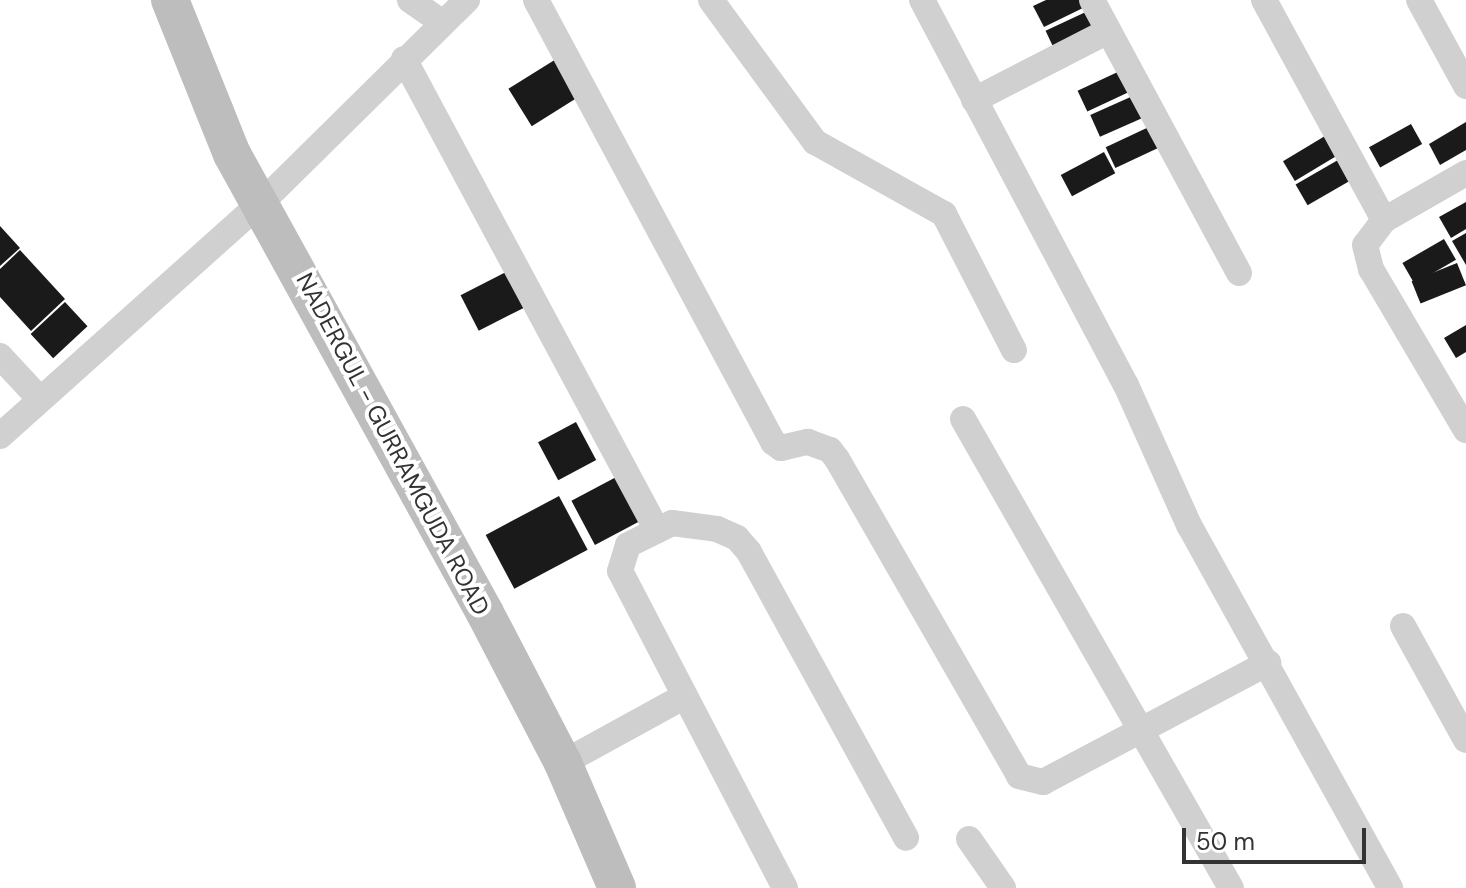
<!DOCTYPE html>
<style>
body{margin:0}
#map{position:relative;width:1466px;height:888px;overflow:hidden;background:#fff;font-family:"DM Sans",sans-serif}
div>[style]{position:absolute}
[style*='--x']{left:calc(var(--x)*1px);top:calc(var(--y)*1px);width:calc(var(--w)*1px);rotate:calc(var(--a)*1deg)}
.building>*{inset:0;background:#1a1a1a;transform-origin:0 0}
.minor>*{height:26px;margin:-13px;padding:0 13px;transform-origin:13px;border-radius:13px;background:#d0d0d0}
.secondary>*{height:38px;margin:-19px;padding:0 19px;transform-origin:19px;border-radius:19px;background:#bdbdbd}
span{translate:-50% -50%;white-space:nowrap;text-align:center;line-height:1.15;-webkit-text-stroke:8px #fff;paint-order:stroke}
.street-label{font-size:24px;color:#333}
.scale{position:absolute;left:1182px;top:828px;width:184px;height:36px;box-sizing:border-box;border:4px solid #333;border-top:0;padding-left:10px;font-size:24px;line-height:28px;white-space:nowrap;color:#333;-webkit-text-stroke:6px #fff;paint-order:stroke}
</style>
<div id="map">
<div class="building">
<div style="clip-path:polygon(1046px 0,1085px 0,1087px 6px,1044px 27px,1033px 6px)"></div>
<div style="left:1090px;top:10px;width:23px;height:49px;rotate:65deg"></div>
<div style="left:561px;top:56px;width:44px;height:62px;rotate:58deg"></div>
<div style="left:1122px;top:70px;width:23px;height:49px;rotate:65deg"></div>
<div style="left:1135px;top:95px;width:24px;height:49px;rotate:66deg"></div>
<div style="clip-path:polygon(1466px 122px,1466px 150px,1440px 165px,1429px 144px)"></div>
<div style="left:1411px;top:124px;width:23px;height:48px;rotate:61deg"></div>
<div style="left:1151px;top:126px;width:23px;height:50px;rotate:65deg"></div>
<div style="left:1325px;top:136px;width:23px;height:49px;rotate:59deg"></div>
<div style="left:1104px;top:152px;width:24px;height:49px;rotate:62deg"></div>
<div style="left:1338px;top:160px;width:24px;height:49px;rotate:60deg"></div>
<div style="clip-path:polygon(1466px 202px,1466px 229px,1451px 238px,1439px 217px)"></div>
<div style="clip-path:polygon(0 226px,20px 248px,0 266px)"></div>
<div style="clip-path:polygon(1466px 233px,1466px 265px,1452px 241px)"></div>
<div style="left:1444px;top:239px;width:24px;height:48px;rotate:60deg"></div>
<div style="clip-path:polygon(20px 250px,65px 299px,31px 331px,0 297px,0 269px)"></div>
<div style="left:1457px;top:263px;width:24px;height:49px;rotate:68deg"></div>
<div style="left:506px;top:272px;width:40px;height:51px;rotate:63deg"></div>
<div style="left:65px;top:302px;width:33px;height:47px;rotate:47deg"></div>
<div style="clip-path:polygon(1466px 325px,1466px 352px,1456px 358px,1444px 338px)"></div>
<div style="left:576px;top:422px;width:43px;height:43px;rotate:62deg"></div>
<div style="left:620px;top:475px;width:50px;height:55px;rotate:62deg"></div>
<div style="left:559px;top:496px;width:61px;height:83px;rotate:62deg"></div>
</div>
<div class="minor">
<div style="--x:410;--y:0;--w:40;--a:34.9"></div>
<div style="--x:536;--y:0;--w:502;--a:61.8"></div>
<div style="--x:773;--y:442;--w:10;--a:37"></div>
<div style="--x:781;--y:448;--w:28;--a:-13"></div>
<div style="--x:808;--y:442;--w:23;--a:20"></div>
<div style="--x:830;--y:450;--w:11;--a:52"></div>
<div style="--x:837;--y:459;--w:366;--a:60.1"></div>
<div style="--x:1019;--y:776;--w:25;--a:14"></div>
<div style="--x:1043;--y:782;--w:255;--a:-27.9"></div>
<div style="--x:711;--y:0;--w:176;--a:53.8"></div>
<div style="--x:815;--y:142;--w:148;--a:29.2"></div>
<div style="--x:944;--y:214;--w:153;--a:62.8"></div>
<div style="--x:922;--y:0;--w:436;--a:62.1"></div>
<div style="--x:1126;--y:385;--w:154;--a:65.8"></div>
<div style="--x:1189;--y:525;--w:415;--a:61"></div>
<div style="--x:1092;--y:0;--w:310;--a:61.7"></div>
<div style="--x:1264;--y:0;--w:251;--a:61.4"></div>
<div style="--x:1419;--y:0;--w:98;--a:61.3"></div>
<div style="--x:404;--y:59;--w:535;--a:61.76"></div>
<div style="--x:974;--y:100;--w:151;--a:-27.2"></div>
<div style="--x:1466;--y:173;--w:95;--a:150.2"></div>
<div style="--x:1384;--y:220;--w:31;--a:127"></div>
<div style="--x:1365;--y:245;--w:25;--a:76"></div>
<div style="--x:1371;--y:269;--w:187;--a:59.5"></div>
<div style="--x:0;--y:356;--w:56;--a:47.2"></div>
<div style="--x:963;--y:419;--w:540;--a:60.26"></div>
<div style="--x:0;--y:436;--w:351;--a:-41.8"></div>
<div style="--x:262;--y:202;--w:288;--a:-44.6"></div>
<div style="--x:1403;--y:626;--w:130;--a:61.1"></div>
<div style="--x:563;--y:763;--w:137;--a:-28.8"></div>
<div style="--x:969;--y:839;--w:60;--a:55.2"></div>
<div style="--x:785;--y:888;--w:357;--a:-117.5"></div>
<div style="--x:620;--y:571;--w:27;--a:-73"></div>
<div style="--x:628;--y:545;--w:49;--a:-26.6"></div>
<div style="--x:672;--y:523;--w:45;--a:7.6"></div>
<div style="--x:717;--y:529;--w:22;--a:24"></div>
<div style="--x:737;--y:538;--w:18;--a:49"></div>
<div style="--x:749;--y:552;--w:326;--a:61.2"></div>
</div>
<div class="secondary">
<div style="--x:170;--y:0;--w:166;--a:68.1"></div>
<div style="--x:232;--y:154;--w:524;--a:61.14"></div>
<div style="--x:485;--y:613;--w:169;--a:62.5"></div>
<div style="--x:563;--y:763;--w:136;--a:66.6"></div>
</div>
<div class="street-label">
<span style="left:393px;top:444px;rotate:62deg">NADERGUL - GURRAMGUDA ROAD</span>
</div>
<div class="scale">50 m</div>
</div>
